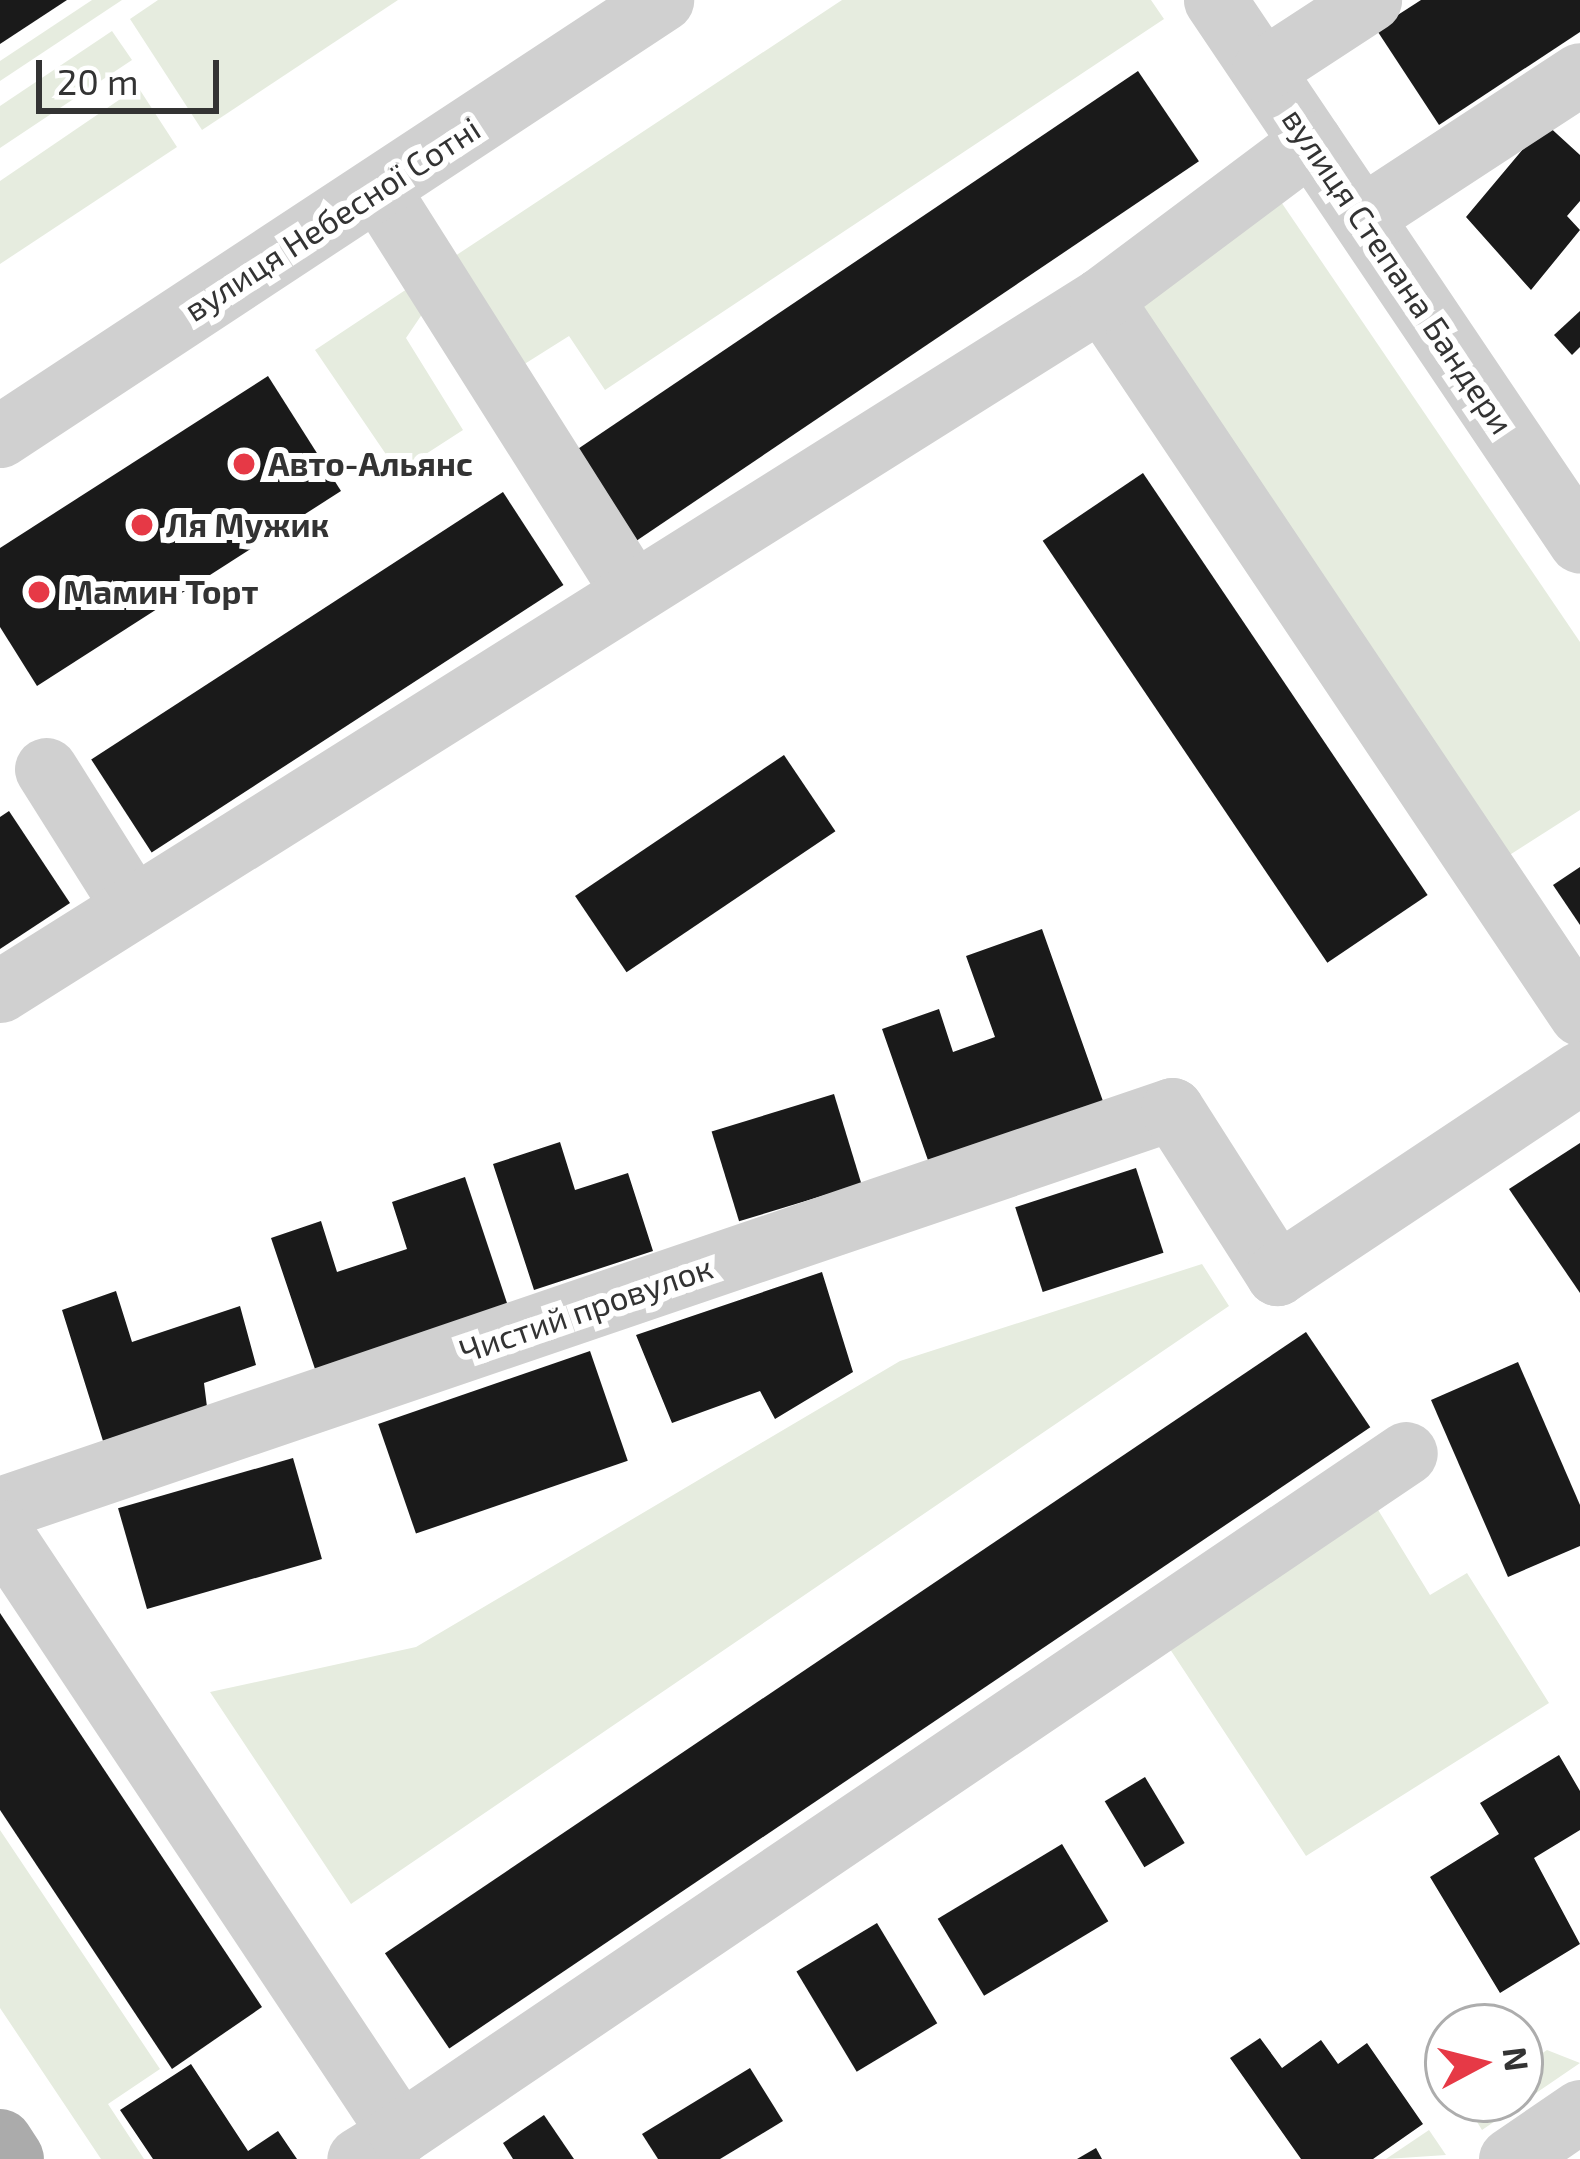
<!DOCTYPE html>
<meta charset="utf-8">
<style>
body{margin:0}
#map{position:relative;width:1580px;height:2159px;overflow:hidden;background:#fff;font-family:"Exo 2",sans-serif}
div>[style]{position:absolute}
[style*='--x']{left:calc(var(--x)*1px);top:calc(var(--y)*1px);width:calc(var(--w)*1px);rotate:calc(var(--a)*1deg)}
.green>*{inset:0;background:#e6ecdf}
.building>*{inset:0;background:#1a1a1a;transform-origin:0 0}
.minor>*{height:63px;margin:-31.5px;padding:0 31.5px;transform-origin:31.5px;border-radius:31.5px;background:#d0d0d0}
.major>*{height:66px;margin:-33px;padding:0 33px;transform-origin:33px;border-radius:33px;background:#ababab}
.dots>*{width:33px;height:33px;translate:-50% -50%;box-sizing:border-box;border:6px solid #fff;border-radius:50%}
span{translate:-50% -50%;white-space:nowrap;text-align:center;line-height:1.15;-webkit-text-stroke:12px #fff;paint-order:stroke}
.street-label{font-size:33px;color:#333}
.poi-label{font-size:33px;color:#333;font-weight:700}
.left{translate:0 -50%;text-align:left}
.north{position:absolute;left:1424px;top:2003px;width:120px;height:120px;box-sizing:border-box;background:#fff;border:3px solid #adadad;border-radius:50%;rotate:83deg;font-size:33px;font-weight:700;line-height:48px;text-align:center;color:#333}
.north::after{content:'';display:block;margin:auto;width:42px;height:54px;background:#e63946;clip-path:polygon(50% 0,100% 100%,50% 72%,0 100%)}
.scale{position:absolute;left:36px;top:60px;width:183px;height:54px;box-sizing:border-box;border:6px solid #333;border-top:0;padding-left:15px;font-size:36px;line-height:42px;white-space:nowrap;color:#333;-webkit-text-stroke:9px #fff;paint-order:stroke}
</style>
<div id="map">
<div class="green">
<div style="clip-path:polygon(92px 0,122px 0,0 81px,0 61px)"></div>
<div style="clip-path:polygon(158px 0,398px 0,202px 130px,130px 19px)"></div>
<div style="clip-path:polygon(842px 0,1151px 0,1164px 19px,605px 390px,569px 336px,515px 370px,452px 258px)"></div>
<div style="clip-path:polygon(112px 31px,132px 60px,0 148px,0 106px)"></div>
<div style="clip-path:polygon(138px 87px,177px 147px,0 264px,0 181px)"></div>
<div style="clip-path:polygon(1275px 193px,1580px 642px,1580px 810px,1497px 863px,1143px 310px,1151px 287px)"></div>
<div style="clip-path:polygon(419px 281px,431px 301px,406px 338px,463px 430px,398px 472px,315px 350px)"></div>
<div style="clip-path:polygon(1202px 1264px,1229px 1306px,351px 1904px,210px 1692px,416px 1647px,900px 1361px)"></div>
<div style="clip-path:polygon(1369px 1495px,1430px 1595px,1467px 1573px,1549px 1703px,1306px 1856px,1164px 1640px)"></div>
<div style="clip-path:polygon(0 1830px,160px 2069px,108px 2104px,144px 2159px,101px 2159px,0 2008px)"></div>
<div style="clip-path:polygon(1547px 2050px,1580px 2063px,1482px 2130px,1466px 2104px,1520px 2099px,1520px 2068px)"></div>
<div style="clip-path:polygon(1429px 2130px,1446px 2155px,1386px 2159px)"></div>
</div>
<div class="building">
<div style="clip-path:polygon(0 0,67px 0,0 44px)"></div>
<div style="clip-path:polygon(1421px 0,1580px 0,1580px 32px,1439px 125px,1376px 29px)"></div>
<div style="left:1138px;top:71px;width:109px;height:678px;rotate:56deg"></div>
<div style="clip-path:polygon(1545px 123px,1580px 155px,1580px 201px,1567px 216px,1580px 230px,1531px 290px,1466px 217px)"></div>
<div style="clip-path:polygon(1580px 311px,1580px 347px,1572px 355px,1554px 335px)"></div>
<div style="clip-path:polygon(268px 376px,341px 491px,37px 686px,0 627px,0 548px)"></div>
<div style="left:1143px;top:473px;width:509px;height:121px;rotate:56deg"></div>
<div style="left:503px;top:492px;width:111px;height:491px;rotate:57deg"></div>
<div style="left:784px;top:755px;width:92px;height:252px;rotate:56deg"></div>
<div style="clip-path:polygon(9px 811px,70px 903px,0 949px,0 817px)"></div>
<div style="clip-path:polygon(1580px 867px,1580px 925px,1553px 885px)"></div>
<div style="clip-path:polygon(1042px 929px,1104px 1104px,930px 1166px,882px 1029px,939px 1009px,953px 1052px,995px 1037px,966px 956px)"></div>
<div style="left:834px;top:1094px;width:94px;height:128px;rotate:73deg"></div>
<div style="clip-path:polygon(560px 1142px,575px 1190px,628px 1173px,653px 1251px,534px 1290px,493px 1164px)"></div>
<div style="clip-path:polygon(1580px 1143px,1580px 1293px,1509px 1189px)"></div>
<div style="left:1136px;top:1168px;width:89px;height:127px;rotate:72deg"></div>
<div style="clip-path:polygon(465px 1177px,508px 1306px,315px 1369px,271px 1238px,321px 1221px,337px 1272px,407px 1249px,392px 1202px)"></div>
<div style="clip-path:polygon(822px 1272px,853px 1372px,775px 1419px,760px 1391px,672px 1423px,636px 1335px)"></div>
<div style="clip-path:polygon(116px 1291px,132px 1342px,240px 1306px,256px 1365px,204px 1383px,207px 1407px,103px 1441px,62px 1310px)"></div>
<div style="left:1306px;top:1332px;width:115px;height:1111px;rotate:56deg"></div>
<div style="left:590px;top:1351px;width:116px;height:224px;rotate:71deg"></div>
<div style="clip-path:polygon(1518px 1362px,1580px 1505px,1580px 1546px,1508px 1577px,1431px 1400px)"></div>
<div style="left:293px;top:1458px;width:105px;height:182px;rotate:74deg"></div>
<div style="clip-path:polygon(0 1613px,262px 2007px,172px 2069px,0 1810px)"></div>
<div style="clip-path:polygon(1559px 1755px,1580px 1791px,1580px 1830px,1534px 1858px,1580px 1944px,1500px 1993px,1430px 1877px,1499px 1834px,1480px 1803px)"></div>
<div style="left:1145px;top:1777px;width:77px;height:47px;rotate:59deg"></div>
<div style="left:1062px;top:1844px;width:90px;height:145px;rotate:59deg"></div>
<div style="left:877px;top:1923px;width:117px;height:94px;rotate:59deg"></div>
<div style="clip-path:polygon(1260px 2038px,1282px 2068px,1321px 2040px,1338px 2064px,1367px 2043px,1423px 2124px,1373px 2159px,1301px 2159px,1230px 2058px)"></div>
<div style="clip-path:polygon(191px 2064px,248px 2151px,278px 2131px,297px 2159px,153px 2159px,120px 2110px)"></div>
<div style="clip-path:polygon(750px 2068px,783px 2121px,720px 2159px,658px 2159px,642px 2134px)"></div>
<div style="clip-path:polygon(544px 2115px,574px 2159px,513px 2159px,503px 2143px)"></div>
<div style="clip-path:polygon(1096px 2148px,1102px 2159px,1077px 2159px)"></div>
</div>
<div class="minor">
<div style="--x:1215;--y:0;--w:653;--a:56.04"></div>
<div style="--x:1263;--y:70;--w:128;--a:-33.2"></div>
<div style="--x:378;--y:189;--w:477;--a:57.7"></div>
<div style="--x:1363;--y:216;--w:259;--a:-33.2"></div>
<div style="--x:1101;--y:299;--w:861;--a:56.18"></div>
<div style="--x:0;--y:436;--w:793;--a:-33.37"></div>
<div style="--x:46;--y:769;--w:163;--a:57.8"></div>
<div style="--x:0;--y:991;--w:1300;--a:-32.15"></div>
<div style="--x:1101;--y:299;--w:262;--a:-36.8"></div>
<div style="--x:0;--y:1508;--w:1238;--a:-18.8"></div>
<div style="--x:1172;--y:1109;--w:196;--a:57.5"></div>
<div style="--x:1277;--y:1274;--w:364;--a:-33.6"></div>
<div style="--x:0;--y:1531;--w:723;--a:56.4"></div>
<div style="--x:400;--y:2133;--w:49;--a:148.2"></div>
<div style="--x:400;--y:2133;--w:1214;--a:-34.06"></div>
<div style="--x:1510;--y:2159;--w:85;--a:-34.4"></div>
</div>
<div class="major">
<div style="--x:0;--y:2142;--w:20;--a:57"></div>
</div>
<div class="dots">
<div style="left:244px;top:464px;background:#e63946"></div>
<div style="left:142px;top:525px;background:#e63946"></div>
<div style="left:39px;top:592px;background:#e63946"></div>
</div>
<div class="street-label">
<span style="left:332px;top:219px;rotate:-33deg">вулиця Небесної Сотні</span>
<span style="left:1398px;top:271px;rotate:56deg">вулиця Степана Бандери</span>
<span style="left:586px;top:1309px;rotate:-19deg">Чистий провулок</span>
</div>
<div class="poi-label">
<span class="left" style="left:268px;top:464px">Авто-Альянс</span>
<span class="left" style="left:166px;top:525px">Ля Мужик</span>
<span class="left" style="left:63px;top:592px">Мамин Торт</span>
</div>
<div class="north">N</div>
<div class="scale">20 m</div>
</div>
